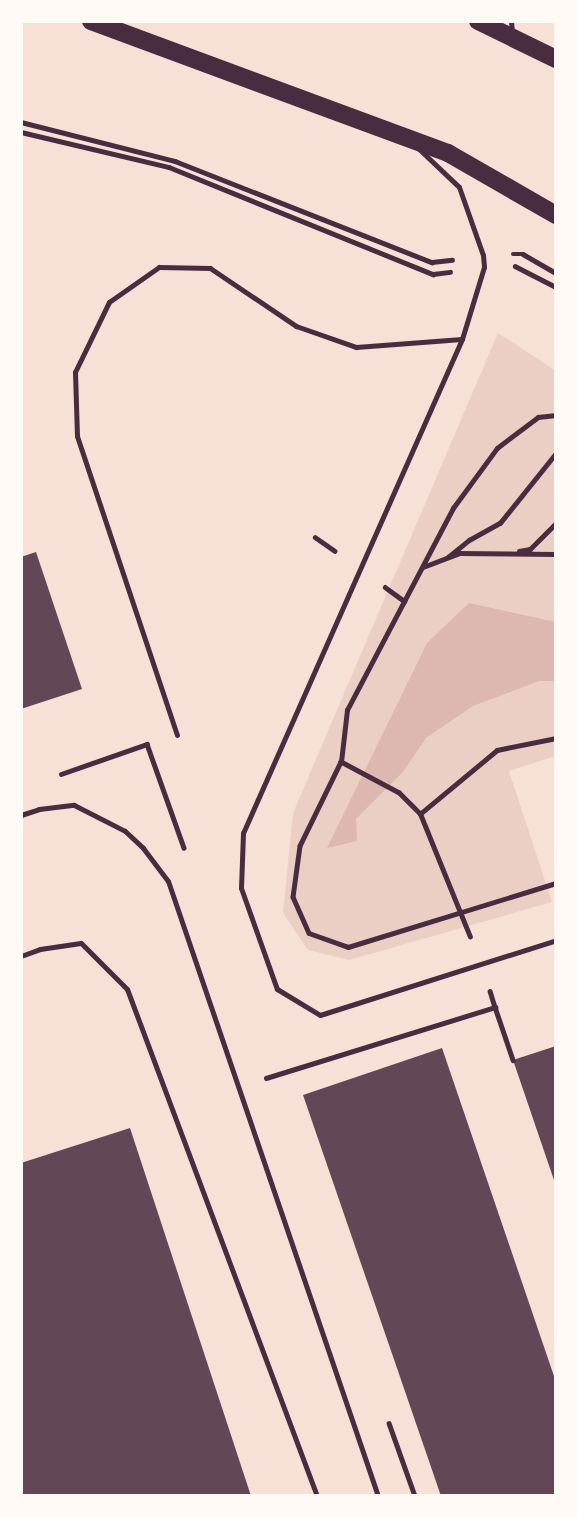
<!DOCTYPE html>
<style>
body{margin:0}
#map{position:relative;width:577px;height:1517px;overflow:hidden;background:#f7e1d7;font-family:"Public Sans",sans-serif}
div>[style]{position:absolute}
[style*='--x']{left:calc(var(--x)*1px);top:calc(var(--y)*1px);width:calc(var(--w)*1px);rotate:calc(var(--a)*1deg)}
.green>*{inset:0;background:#ebcfc5}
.water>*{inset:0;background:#dcb8b0}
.building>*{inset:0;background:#644757}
.path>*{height:4.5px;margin:-2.25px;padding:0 2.25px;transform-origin:2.25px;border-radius:2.25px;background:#4a2c40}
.service>*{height:5px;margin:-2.5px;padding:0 2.5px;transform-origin:2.5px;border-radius:2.5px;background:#4a2c40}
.primary>*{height:18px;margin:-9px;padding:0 9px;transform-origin:9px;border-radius:9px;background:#4a2c40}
span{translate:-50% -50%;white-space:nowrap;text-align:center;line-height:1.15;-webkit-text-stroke:7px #fffaf5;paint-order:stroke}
.frame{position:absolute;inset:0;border:23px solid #fffaf5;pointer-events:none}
</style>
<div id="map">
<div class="green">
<div style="clip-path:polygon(498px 333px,556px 371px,556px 756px,509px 771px,552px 902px,349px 960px,308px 950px,283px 913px,293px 813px)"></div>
</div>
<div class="water">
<div style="clip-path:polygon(469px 603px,556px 622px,556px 681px,539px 681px,473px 706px,426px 738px,403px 772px,356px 819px,357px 841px,327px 848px,427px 643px)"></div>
</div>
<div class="building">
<div style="clip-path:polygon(36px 552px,82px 689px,21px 709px,21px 557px)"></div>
<div style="clip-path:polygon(556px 1046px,556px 1186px,513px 1060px)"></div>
<div style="clip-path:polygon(442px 1048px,556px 1382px,556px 1496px,441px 1496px,303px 1095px)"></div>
<div style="clip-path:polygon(130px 1128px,251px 1496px,21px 1496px,21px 1163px)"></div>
</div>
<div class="path">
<div style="--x:21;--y:122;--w:159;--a:14.2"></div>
<div style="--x:175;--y:161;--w:276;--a:21.5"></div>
<div style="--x:432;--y:262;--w:20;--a:-6"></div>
<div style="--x:21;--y:132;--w:152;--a:13.3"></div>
<div style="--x:169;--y:167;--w:285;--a:22.1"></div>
<div style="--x:433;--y:274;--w:17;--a:-7"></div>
<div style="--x:513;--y:254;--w:10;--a:0"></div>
<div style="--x:523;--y:254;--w:38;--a:30"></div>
<div style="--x:515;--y:266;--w:46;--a:27.1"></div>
<div style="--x:315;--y:537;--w:24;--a:35"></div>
<div style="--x:519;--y:551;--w:11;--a:-10"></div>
<div style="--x:530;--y:549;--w:37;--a:-45"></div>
<div style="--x:448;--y:557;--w:27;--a:-39"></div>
<div style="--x:469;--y:540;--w:35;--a:-29"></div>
<div style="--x:500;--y:523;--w:90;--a:-51.3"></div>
<div style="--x:423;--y:567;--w:39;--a:-21"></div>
<div style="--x:459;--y:553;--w:97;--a:0.6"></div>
<div style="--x:385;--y:587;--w:24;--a:36"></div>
<div style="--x:341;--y:762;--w:52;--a:-83.4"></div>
<div style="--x:347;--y:710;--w:228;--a:-62.3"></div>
<div style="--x:453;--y:508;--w:74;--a:-53.7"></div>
<div style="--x:497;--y:448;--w:51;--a:-37.1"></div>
<div style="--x:538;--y:417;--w:18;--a:-6"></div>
<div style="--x:61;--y:774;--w:91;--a:-19.2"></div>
<div style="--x:147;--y:744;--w:110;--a:70.4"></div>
<div style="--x:420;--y:814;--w:30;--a:-135"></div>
<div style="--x:399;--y:793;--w:66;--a:-151.9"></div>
<div style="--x:341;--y:762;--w:93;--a:116"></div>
<div style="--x:300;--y:846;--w:51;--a:97.8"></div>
<div style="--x:293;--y:897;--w:39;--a:66"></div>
<div style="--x:309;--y:933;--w:41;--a:19.7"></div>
<div style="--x:348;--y:947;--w:218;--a:-17.1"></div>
<div style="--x:470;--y:937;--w:133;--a:-112.1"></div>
<div style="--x:420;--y:814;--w:100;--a:-39.7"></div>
<div style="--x:497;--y:750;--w:60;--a:-11.5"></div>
<div style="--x:490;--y:991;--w:17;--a:73"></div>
<div style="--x:266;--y:1078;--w:240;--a:-17.2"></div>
<div style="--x:495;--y:1007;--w:56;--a:71.2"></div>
<div style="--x:389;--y:1423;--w:77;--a:70.4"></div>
</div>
<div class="service">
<div style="--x:511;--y:21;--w:11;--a:85"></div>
<div style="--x:419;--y:149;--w:55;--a:43.5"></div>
<div style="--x:459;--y:187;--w:72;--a:70.6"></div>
<div style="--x:483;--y:255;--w:12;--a:85"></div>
<div style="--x:484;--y:267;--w:75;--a:107"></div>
<div style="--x:462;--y:339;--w:540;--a:113.91"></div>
<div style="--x:243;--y:833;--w:55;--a:92.1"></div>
<div style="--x:241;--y:888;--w:107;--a:70.4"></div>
<div style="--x:277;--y:989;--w:50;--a:31.2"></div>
<div style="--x:320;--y:1015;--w:248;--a:-17.6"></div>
<div style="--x:177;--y:735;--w:315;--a:-108.5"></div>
<div style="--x:77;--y:436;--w:64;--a:-91.8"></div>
<div style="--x:75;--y:372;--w:78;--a:-64.1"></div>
<div style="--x:109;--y:302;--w:61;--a:-35"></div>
<div style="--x:159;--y:267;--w:51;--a:1.1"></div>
<div style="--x:210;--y:268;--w:104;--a:34"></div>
<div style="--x:296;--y:326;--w:64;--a:19.3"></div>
<div style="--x:356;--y:347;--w:106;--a:-4.3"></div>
<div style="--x:21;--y:815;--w:19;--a:-18"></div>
<div style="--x:39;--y:809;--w:35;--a:-7"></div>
<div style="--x:74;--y:805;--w:57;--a:27"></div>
<div style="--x:125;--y:831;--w:25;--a:43"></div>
<div style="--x:143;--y:848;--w:41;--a:52.9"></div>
<div style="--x:168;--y:881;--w:650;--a:71.15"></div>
<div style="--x:21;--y:956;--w:20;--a:-20"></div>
<div style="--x:40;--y:949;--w:41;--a:-8.3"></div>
<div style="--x:81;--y:943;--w:65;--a:45"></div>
<div style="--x:127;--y:989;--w:541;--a:69.46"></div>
</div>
<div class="primary">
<div style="--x:91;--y:21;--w:381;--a:20.3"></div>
<div style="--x:448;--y:153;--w:125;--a:29.9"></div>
<div style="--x:478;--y:21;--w:87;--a:26"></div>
</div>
<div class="frame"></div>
</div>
